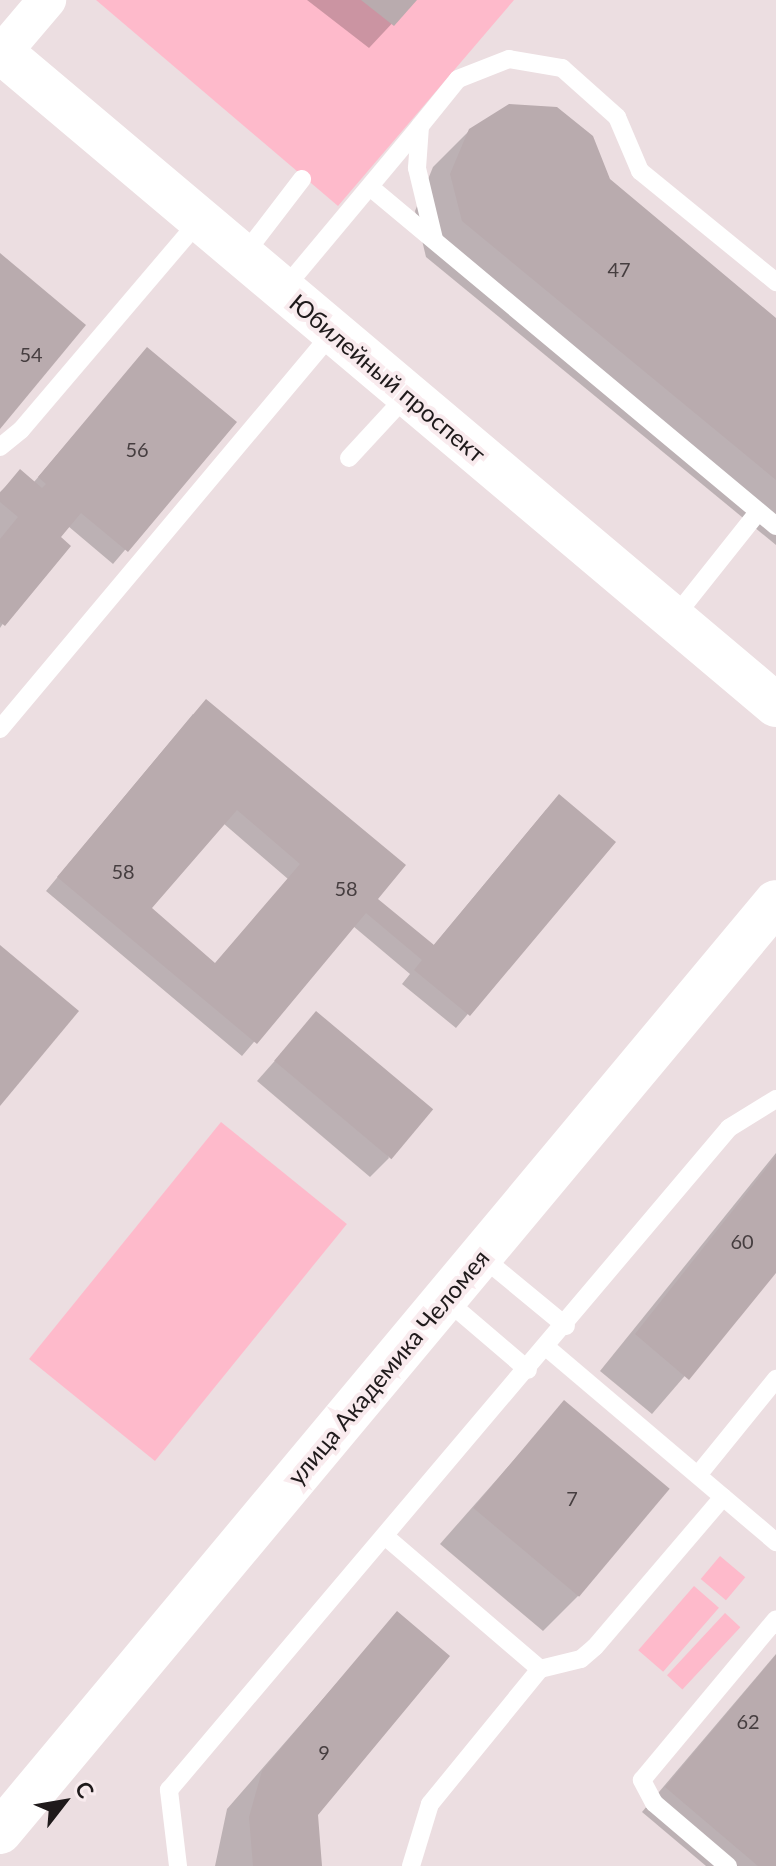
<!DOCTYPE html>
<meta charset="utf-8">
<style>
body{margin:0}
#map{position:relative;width:776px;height:1866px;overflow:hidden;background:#ecdee1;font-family:Lato,sans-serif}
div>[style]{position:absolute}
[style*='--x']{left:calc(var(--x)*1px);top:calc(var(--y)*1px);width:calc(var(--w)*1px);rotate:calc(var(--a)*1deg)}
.green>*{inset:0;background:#febacb;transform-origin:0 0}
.shadow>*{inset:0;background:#0003}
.building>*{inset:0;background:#b9abae;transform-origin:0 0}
.lane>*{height:18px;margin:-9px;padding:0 9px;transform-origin:9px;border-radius:9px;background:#fff}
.street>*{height:38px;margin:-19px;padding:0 19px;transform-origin:19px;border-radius:19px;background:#fff}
.secondary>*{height:44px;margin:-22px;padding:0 22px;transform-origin:22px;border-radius:22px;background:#fff}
span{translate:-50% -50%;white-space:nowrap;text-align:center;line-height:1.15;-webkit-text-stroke:8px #f9ebee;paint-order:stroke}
.number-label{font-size:20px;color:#463e40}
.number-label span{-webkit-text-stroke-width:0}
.street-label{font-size:24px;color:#1f1a1b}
.north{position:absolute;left:24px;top:1762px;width:80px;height:80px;-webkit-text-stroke:6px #f9ebee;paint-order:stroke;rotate:59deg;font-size:22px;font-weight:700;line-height:32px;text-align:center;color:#1f1a1b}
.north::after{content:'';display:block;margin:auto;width:28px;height:36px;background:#1f1a1b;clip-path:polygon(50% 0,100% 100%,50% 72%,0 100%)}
</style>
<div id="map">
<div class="green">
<div style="clip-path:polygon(96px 0,514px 0,338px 206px)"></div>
<div style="left:221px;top:1122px;width:162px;height:305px;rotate:39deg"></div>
<div style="left:720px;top:1556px;width:33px;height:30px;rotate:40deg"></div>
<div style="left:694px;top:1586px;width:33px;height:85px;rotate:41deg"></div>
<div style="left:725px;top:1613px;width:21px;height:85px;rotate:43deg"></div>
</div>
<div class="shadow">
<div style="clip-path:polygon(307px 0,414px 0,369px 48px)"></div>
<div style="clip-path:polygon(470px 130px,608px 180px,776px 320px,776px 545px,426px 257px,415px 211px,433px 167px)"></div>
<div style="clip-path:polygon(147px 349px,234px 422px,113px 564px,68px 526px,0 628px,0 492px,21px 472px,34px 482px)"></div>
<div style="clip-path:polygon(evenodd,193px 714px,375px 899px,432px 947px,546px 810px,613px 842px,456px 1028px,402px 984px,410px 974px,353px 926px,242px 1056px,46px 891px,193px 714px,223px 823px,288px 879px,214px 965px,150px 908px,223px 823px)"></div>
<div style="clip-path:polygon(317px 1013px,389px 1158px,370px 1177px,257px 1081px)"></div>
<div style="clip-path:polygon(776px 1153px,776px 1270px,652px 1414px,600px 1371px)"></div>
<div style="clip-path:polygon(564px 1403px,579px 1595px,543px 1631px,440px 1544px)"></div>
<div style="clip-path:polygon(397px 1614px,316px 1815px,320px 1866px,215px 1866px,227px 1809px)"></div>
<div style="clip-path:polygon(776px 1654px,776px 1866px,706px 1866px,642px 1812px)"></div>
</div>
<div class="building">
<div style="clip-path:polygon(361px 0,417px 0,394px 26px)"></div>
<div style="clip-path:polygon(509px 104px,557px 107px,593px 136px,610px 179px,776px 318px,776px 480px,462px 221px,450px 174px,469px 129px)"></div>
<div style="clip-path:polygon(0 253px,86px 325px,0 429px)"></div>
<div style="clip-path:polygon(147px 347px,237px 422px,128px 552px,81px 513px,61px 537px,71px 546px,5px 626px,0 622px,0 539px,18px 517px,0 502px,0 493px,20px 469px,42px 488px,46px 484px,38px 477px)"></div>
<div style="clip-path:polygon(evenodd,206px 699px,406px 865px,378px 899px,434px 945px,559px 794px,616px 842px,470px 1016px,414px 970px,422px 960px,366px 913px,257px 1044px,57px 877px,206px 699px,237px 810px,300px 864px,215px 963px,152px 908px,237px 810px)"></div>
<div style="clip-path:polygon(0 945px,79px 1011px,0 1106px)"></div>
<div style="left:316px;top:1011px;width:153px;height:65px;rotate:40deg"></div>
<div style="clip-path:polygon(776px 1156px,776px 1273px,689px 1380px,635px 1334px)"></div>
<div style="left:564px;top:1400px;width:138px;height:141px;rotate:40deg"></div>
<div style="clip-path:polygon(397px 1611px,450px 1656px,318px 1815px,322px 1866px,253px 1866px,249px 1817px,262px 1771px)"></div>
<div style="clip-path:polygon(776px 1655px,776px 1866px,758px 1866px,665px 1787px)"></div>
</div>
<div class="lane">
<div style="--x:370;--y:187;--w:529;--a:39.86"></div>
<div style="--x:434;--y:239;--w:73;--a:-103.5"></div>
<div style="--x:417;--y:168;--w:42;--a:-85.9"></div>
<div style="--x:420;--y:126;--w:60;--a:-51"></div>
<div style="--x:458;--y:79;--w:55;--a:-21.4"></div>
<div style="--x:509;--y:59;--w:54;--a:9.6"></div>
<div style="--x:562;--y:68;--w:74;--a:41.7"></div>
<div style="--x:617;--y:117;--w:59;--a:66.9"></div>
<div style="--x:640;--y:171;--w:176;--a:39.2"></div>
<div style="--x:243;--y:256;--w:97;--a:-52.5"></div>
<div style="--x:283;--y:290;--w:214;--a:-50.1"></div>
<div style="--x:0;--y:447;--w:27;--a:-39"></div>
<div style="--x:21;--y:430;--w:276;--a:-49.6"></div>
<div style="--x:349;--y:458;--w:87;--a:-47.3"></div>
<div style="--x:673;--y:619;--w:137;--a:-51.5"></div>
<div style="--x:0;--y:729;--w:518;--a:-50.01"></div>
<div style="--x:481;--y:1256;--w:110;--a:39.5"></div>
<div style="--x:445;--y:1299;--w:109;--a:40.5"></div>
<div style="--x:698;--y:1475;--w:124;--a:-50.9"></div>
<div style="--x:723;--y:1497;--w:70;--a:40.3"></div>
<div style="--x:386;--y:1537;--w:203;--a:40.6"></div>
<div style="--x:540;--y:1669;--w:42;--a:-13.7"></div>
<div style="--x:581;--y:1659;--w:18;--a:-41"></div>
<div style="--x:595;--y:1647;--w:197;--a:-49.5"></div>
<div style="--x:723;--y:1497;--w:231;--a:-139.7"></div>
<div style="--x:178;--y:1866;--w:77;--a:-96.8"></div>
<div style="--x:169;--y:1790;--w:867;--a:-49.77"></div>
<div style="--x:729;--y:1128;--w:55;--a:-31.7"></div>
<div style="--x:411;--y:1866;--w:65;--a:-73"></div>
<div style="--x:430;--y:1804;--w:174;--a:-50.8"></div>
<div style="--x:728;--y:1866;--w:97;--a:-139.6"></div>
<div style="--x:654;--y:1803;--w:26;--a:-118"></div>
<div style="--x:642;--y:1780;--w:209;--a:-50.2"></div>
</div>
<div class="street">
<div style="--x:2;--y:53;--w:70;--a:-49.7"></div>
</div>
<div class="secondary">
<div style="--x:0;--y:51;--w:1015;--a:40.12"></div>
<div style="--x:0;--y:1832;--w:1211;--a:-50.16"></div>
</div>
<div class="number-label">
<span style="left:619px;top:269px">47</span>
<span style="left:31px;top:354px">54</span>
<span style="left:137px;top:449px">56</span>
<span style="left:123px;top:871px">58</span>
<span style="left:346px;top:888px">58</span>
<span style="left:742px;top:1241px">60</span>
<span style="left:572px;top:1498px">7</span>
<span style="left:748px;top:1721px">62</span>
<span style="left:324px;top:1752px">9</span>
</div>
<div class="street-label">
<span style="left:388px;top:378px;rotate:40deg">Юбилейный проспект</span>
<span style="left:388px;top:1367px;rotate:-50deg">улица Академика Челомея</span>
</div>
<div class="north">С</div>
</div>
